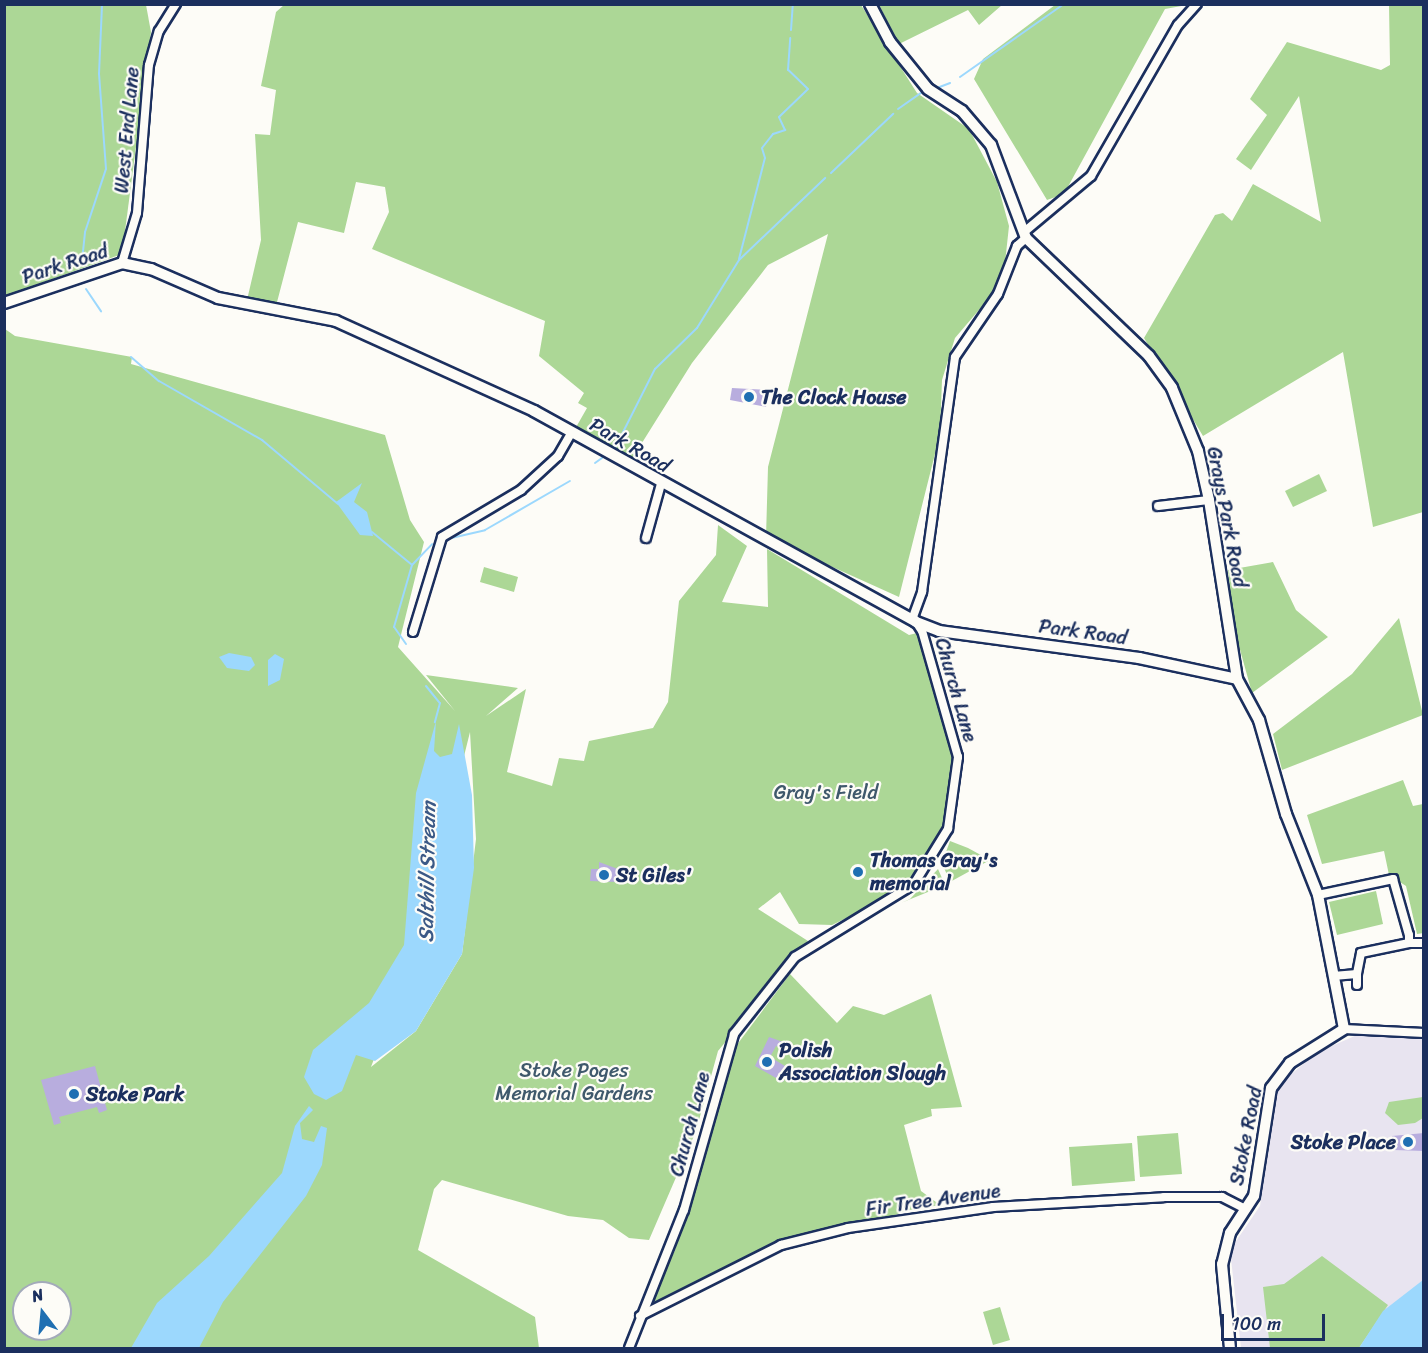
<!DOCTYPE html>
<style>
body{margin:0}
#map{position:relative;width:1428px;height:1353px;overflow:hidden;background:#fdfcf7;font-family:Sriracha,sans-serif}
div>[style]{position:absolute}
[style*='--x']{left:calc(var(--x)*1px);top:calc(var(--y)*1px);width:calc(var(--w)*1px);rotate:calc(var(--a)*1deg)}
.built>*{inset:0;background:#e8e4f0}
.green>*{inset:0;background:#acd796}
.water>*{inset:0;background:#9cd8fd}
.stream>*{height:2px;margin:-1px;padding:0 1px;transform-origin:1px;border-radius:1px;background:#9cd8fd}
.building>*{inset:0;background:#b8adde}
.roads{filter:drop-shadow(2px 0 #1b2f5e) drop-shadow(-2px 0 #1b2f5e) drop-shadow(0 2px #1b2f5e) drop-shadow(0 -2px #1b2f5e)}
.street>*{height:8px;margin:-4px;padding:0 4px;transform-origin:4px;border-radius:4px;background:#fdfcf7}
.secondary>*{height:10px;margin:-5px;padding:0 5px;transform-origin:5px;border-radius:5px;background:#fdfcf7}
.dots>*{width:16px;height:16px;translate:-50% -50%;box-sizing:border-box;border:3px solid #fdfcf7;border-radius:50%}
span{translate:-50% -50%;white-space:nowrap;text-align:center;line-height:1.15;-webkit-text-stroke:4.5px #fdfcf7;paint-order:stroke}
.street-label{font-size:20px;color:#1b2f5e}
.poi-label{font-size:20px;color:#1b2f5e;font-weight:700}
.left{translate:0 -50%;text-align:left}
.right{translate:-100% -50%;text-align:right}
.park-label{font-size:20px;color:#3f596c}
.water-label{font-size:21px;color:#3b5986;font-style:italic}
.frame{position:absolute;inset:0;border:6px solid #1b2f5e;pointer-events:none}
.north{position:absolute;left:12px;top:1281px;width:60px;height:60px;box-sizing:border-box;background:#fdfcf7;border:2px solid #a3aaba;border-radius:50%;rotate:344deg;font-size:16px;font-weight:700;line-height:24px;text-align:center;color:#1b2f5e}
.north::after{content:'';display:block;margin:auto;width:21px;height:27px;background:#1f6fb2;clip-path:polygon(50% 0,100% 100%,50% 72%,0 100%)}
.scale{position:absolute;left:1221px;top:1314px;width:104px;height:27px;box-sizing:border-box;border:3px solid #1b2f5e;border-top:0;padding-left:8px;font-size:18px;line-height:21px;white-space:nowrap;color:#1b2f5e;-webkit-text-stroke:4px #fdfcf7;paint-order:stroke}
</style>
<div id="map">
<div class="built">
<div style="clip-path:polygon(1357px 1035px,1423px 1038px,1423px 1348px,1241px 1348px,1230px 1250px,1260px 1206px,1278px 1085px,1318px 1052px)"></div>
</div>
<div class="green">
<div style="clip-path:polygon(5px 5px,146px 5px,151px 32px,122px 254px,5px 296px)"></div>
<div style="clip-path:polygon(284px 5px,861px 5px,917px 93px,969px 129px,997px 182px,1009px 226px,1005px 263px,990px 297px,955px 338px,942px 380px,940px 434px,899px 597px,766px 537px,768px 467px,828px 234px,768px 265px,692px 363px,630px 462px,575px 429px,587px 408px,578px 403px,584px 393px,539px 356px,545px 321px,372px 249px,389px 212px,385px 187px,356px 182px,344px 233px,298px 222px,276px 306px,247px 300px,261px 240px,255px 134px,270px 135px,276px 90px,261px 86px,276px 12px)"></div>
<div style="clip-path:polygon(879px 5px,1002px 5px,979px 25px,968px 10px,899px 44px)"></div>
<div style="clip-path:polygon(1055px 5px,1187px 5px,1165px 9px,1064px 194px,1047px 200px,974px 79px,983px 59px)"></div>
<div style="clip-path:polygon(1389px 5px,1423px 5px,1423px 512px,1373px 527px,1343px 352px,1203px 436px,1144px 338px,1215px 215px,1223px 213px,1232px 221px,1253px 184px,1321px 222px,1299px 96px,1251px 170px,1236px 159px,1267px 115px,1250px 99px,1287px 42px,1381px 70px,1390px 65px)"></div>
<div style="clip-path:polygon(evenodd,5px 329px,15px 336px,132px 357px,131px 364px,385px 435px,410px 520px,424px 542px,398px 647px,455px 711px,426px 675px,518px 688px,486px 716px,526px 689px,507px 772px,552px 786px,559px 758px,584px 761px,589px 741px,653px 728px,668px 702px,679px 601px,716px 555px,718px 525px,747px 546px,722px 602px,768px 607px,767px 549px,909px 635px,921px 632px,953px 755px,945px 827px,929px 862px,896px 894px,832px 925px,799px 924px,780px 892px,758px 909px,808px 941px,718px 1051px,696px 1131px,649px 1240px,629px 1238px,603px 1220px,568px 1216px,442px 1180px,434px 1189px,418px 1250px,535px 1317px,539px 1348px,5px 1348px,5px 329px,470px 732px,476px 839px,462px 954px,416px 1031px,371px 1067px,419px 938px,470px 732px,5px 329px,24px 1293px,60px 1293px,60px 1329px,24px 1329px,24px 1293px)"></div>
<div style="clip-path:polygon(1319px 474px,1327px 491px,1293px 507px,1285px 491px)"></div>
<div style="clip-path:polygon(1273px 562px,1296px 610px,1328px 637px,1252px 693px,1234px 628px,1228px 570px)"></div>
<div style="clip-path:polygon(484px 567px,518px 577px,514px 592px,480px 582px)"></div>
<div style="clip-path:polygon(1399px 618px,1423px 715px,1282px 770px,1273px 734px,1352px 674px)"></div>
<div style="clip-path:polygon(1403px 780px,1413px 806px,1423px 804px,1424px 933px,1417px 934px,1406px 886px,1389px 875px,1384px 851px,1322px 864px,1307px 815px)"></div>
<div style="clip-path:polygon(950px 841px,968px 848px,990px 860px,950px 882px,942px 863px)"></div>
<div style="clip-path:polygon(938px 869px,945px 885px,901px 903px,910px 899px)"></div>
<div style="clip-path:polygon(1376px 891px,1383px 924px,1337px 935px,1329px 902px)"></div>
<div style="clip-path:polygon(790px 974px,837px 1023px,853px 1006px,884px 1015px,931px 994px,962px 1107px,931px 1109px,932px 1116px,904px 1125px,921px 1191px,940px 1205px,904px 1211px,873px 1225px,786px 1239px,658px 1304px,652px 1301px,675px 1250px,736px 1046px)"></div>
<div style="clip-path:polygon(1423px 1097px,1423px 1118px,1415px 1123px,1398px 1125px,1385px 1113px,1389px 1102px)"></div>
<div style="clip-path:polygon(1178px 1133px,1182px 1174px,1140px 1177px,1137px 1136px)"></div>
<div style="clip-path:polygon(1132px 1143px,1135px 1181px,1072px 1186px,1069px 1147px)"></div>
<div style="clip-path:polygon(1322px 1256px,1388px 1305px,1359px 1348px,1270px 1348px,1263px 1287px,1284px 1284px)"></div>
<div style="clip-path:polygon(1000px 1307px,1010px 1340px,993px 1345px,983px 1312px)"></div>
</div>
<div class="water">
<div style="clip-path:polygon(362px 483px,354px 502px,367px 512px,373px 536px,360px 535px,336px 502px)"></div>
<div style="clip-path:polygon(229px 653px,251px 657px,255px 665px,249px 671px,227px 668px,219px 657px)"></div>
<div style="clip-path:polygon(275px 654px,284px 659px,280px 680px,268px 686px,268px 660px)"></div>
<div style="clip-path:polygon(436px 721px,434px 751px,440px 757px,452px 754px,459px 724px,472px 795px,474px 868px,462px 954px,416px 1031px,375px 1061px,356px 1055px,342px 1091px,326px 1100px,314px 1094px,304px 1077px,313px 1050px,369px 1003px,404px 945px,416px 793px)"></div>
<div style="clip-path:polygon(309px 1106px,313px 1110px,300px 1123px,302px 1139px,314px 1142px,321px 1126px,327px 1128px,322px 1165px,306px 1196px,223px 1302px,199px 1348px,131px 1348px,157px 1303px,209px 1256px,282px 1173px,295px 1126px)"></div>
<div style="clip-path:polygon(1423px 1280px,1423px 1348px,1359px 1348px,1383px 1311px)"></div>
</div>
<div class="stream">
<div style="--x:791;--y:30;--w:26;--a:-86"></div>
<div style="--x:960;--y:77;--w:127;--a:-35.1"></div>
<div style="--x:937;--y:88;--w:14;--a:-21"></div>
<div style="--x:898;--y:109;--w:29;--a:-35"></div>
<div style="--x:831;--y:173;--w:86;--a:-43.6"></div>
<div style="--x:739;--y:259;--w:104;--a:-75.6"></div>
<div style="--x:765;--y:158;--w:10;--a:-107"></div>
<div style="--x:762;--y:148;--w:18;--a:-52"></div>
<div style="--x:773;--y:134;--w:13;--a:-18"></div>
<div style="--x:785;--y:130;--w:14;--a:-115"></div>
<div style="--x:779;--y:117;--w:40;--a:-44"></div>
<div style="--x:808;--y:89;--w:28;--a:-136"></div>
<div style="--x:788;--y:70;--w:32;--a:-86"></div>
<div style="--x:82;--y:261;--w:29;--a:-84"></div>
<div style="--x:85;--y:232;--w:66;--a:-71.6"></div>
<div style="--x:106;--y:169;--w:95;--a:-94.2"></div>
<div style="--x:99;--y:74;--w:70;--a:-87.5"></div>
<div style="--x:86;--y:289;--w:27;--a:56"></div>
<div style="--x:131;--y:357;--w:37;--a:41"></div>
<div style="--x:159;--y:381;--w:119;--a:29.8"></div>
<div style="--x:262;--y:440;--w:99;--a:40.1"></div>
<div style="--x:614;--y:450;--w:91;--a:-63.2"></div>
<div style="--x:655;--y:369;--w:59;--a:-44.3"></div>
<div style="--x:697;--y:328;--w:80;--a:-58.3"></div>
<div style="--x:739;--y:260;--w:119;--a:-43.6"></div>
<div style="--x:595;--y:463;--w:9;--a:-36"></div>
<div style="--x:372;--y:532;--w:52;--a:39.5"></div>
<div style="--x:447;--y:539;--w:39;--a:-13"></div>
<div style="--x:485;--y:530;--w:98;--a:-30"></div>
<div style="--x:406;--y:644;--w:21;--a:-125"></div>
<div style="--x:394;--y:627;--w:65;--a:-73.8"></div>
<div style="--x:412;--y:565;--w:29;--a:-46"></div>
<div style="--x:426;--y:686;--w:22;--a:51"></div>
<div style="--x:440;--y:703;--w:20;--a:105"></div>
</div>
<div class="building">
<div style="clip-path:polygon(732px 388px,769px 390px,766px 407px,730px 400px)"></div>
<div style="clip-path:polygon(599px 862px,618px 869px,617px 882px,590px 881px,591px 869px,599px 869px)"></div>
<div style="clip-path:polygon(769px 1037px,786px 1043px,783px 1049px,776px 1046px,770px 1057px,790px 1069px,783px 1082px,755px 1066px)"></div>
<div style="clip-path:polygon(95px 1066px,107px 1110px,99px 1113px,97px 1107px,59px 1117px,61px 1123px,54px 1125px,41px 1080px)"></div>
<div style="clip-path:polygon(1424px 1133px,1424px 1151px,1394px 1150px,1392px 1136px)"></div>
</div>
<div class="roads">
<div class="street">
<div style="--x:1024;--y:232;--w:87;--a:-39.9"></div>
<div style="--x:1091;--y:176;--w:174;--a:-60.1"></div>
<div style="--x:1178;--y:25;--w:28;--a:-48"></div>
<div style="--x:122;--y:263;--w:52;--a:-73.3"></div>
<div style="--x:137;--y:213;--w:148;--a:-85.4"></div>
<div style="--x:149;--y:65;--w:35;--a:-74"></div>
<div style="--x:159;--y:31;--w:32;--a:-58"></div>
<div style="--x:1158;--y:506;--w:51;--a:-6.7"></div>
<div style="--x:646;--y:538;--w:56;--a:-74.5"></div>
<div style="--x:413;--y:632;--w:99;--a:-73"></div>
<div style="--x:442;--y:537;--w:92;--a:-30.7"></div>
<div style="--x:521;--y:490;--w:50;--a:-42.6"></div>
<div style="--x:558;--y:456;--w:28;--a:-60"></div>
<div style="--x:1318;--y:895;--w:77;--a:-12"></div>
<div style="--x:1393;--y:879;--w:58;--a:74.1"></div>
<div style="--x:1409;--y:935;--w:8;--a:90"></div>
<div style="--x:1409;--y:943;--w:49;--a:168.2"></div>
<div style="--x:1361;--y:953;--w:21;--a:101"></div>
<div style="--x:1357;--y:974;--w:21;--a:175"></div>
<div style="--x:1409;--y:943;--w:15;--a:0"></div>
<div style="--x:1357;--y:985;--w:11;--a:-90"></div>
<div style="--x:1344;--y:1029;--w:80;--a:2.9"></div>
<div style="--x:640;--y:1316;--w:158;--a:-26.7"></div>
<div style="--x:781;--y:1245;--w:69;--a:-14.2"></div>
<div style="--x:848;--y:1228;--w:147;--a:-8.2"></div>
<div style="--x:993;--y:1207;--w:171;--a:-3.3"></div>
<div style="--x:1164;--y:1197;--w:58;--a:0"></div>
<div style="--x:1222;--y:1197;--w:27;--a:27"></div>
<div style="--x:629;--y:1348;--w:149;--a:-68.3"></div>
<div style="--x:684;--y:1210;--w:183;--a:-74.1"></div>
<div style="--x:734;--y:1034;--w:98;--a:-51.6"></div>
<div style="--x:795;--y:957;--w:140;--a:-31.5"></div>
<div style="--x:914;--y:884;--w:65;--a:-58.3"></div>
<div style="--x:948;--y:829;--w:73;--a:-82.1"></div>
<div style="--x:958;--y:757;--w:131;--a:-105.9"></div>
<div style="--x:922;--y:631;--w:17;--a:-123"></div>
<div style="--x:913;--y:617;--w:27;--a:-70"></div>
<div style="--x:922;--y:592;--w:237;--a:-82"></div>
<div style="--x:955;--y:357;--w:76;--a:-55.7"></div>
<div style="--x:998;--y:294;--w:52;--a:-68.4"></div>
<div style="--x:1017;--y:246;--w:12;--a:-42"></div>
</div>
<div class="secondary">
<div style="--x:870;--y:4;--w:43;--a:62.2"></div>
<div style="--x:890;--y:42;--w:60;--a:51"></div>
<div style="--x:928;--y:89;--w:40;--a:32.9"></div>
<div style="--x:962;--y:111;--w:45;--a:49.5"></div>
<div style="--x:991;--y:145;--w:99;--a:69.4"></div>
<div style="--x:1026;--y:238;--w:170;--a:43.8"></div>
<div style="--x:1149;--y:356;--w:39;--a:54"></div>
<div style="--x:1172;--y:388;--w:68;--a:67.6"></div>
<div style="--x:1198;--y:451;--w:50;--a:77.3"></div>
<div style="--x:1209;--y:500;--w:181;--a:81.1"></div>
<div style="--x:1237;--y:679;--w:47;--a:61.8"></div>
<div style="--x:1259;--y:720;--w:98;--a:74"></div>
<div style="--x:1286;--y:814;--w:87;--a:68.4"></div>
<div style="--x:1318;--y:895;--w:136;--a:79"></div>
<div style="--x:1344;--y:1029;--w:64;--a:147.8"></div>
<div style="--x:1290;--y:1063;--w:31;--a:127"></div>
<div style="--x:1271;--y:1088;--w:109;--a:98.9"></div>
<div style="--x:1254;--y:1196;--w:44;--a:123"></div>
<div style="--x:1230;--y:1233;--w:32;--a:104"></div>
<div style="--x:1222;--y:1264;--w:84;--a:84.6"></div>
<div style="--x:4;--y:303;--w:125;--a:-18.7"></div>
<div style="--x:122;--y:263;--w:30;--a:12"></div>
<div style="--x:151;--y:269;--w:73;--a:23.4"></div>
<div style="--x:218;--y:298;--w:120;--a:11"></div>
<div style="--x:336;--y:321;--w:217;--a:24.4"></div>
<div style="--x:534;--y:411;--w:436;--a:28.9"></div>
<div style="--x:916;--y:622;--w:25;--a:21"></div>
<div style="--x:939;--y:631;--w:202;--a:7.7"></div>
<div style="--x:1139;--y:658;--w:100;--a:12.1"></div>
</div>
</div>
<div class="dots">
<div style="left:749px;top:397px;background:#1f6fb2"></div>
<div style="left:858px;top:872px;background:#1f6fb2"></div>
<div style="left:604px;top:875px;background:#1f6fb2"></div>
<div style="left:767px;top:1062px;background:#1f6fb2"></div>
<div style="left:74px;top:1094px;background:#1f6fb2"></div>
<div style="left:1408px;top:1142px;background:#1f6fb2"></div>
</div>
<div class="street-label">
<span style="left:127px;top:130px;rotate:-85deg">West End Lane</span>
<span style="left:65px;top:264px;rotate:-18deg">Park Road</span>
<span style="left:630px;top:445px;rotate:30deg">Park Road</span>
<span style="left:1227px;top:517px;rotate:79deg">Grays Park Road</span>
<span style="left:1083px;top:632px;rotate:8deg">Park Road</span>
<span style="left:956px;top:690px;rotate:74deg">Church Lane</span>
<span style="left:690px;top:1124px;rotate:-75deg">Church Lane</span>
<span style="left:1246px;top:1136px;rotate:-79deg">Stoke Road</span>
<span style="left:933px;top:1200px;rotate:-8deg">Fir Tree Avenue</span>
</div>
<div class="poi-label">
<span class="left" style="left:761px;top:397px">The Clock House</span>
<span class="left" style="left:870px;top:872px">Thomas Gray's<br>memorial</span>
<span class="left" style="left:616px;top:875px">St Giles'</span>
<span class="left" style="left:779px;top:1062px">Polish<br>Association Slough</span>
<span class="left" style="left:86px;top:1094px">Stoke Park</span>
<span class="right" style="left:1396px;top:1142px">Stoke Place</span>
</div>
<div class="park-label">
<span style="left:826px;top:792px">Gray's Field</span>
<span style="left:574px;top:1082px">Stoke Poges<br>Memorial Gardens</span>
</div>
<div class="water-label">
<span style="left:427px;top:872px;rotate:-89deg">Salthill Stream</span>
</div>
<div class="frame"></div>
<div class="north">N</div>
<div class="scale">100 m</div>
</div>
